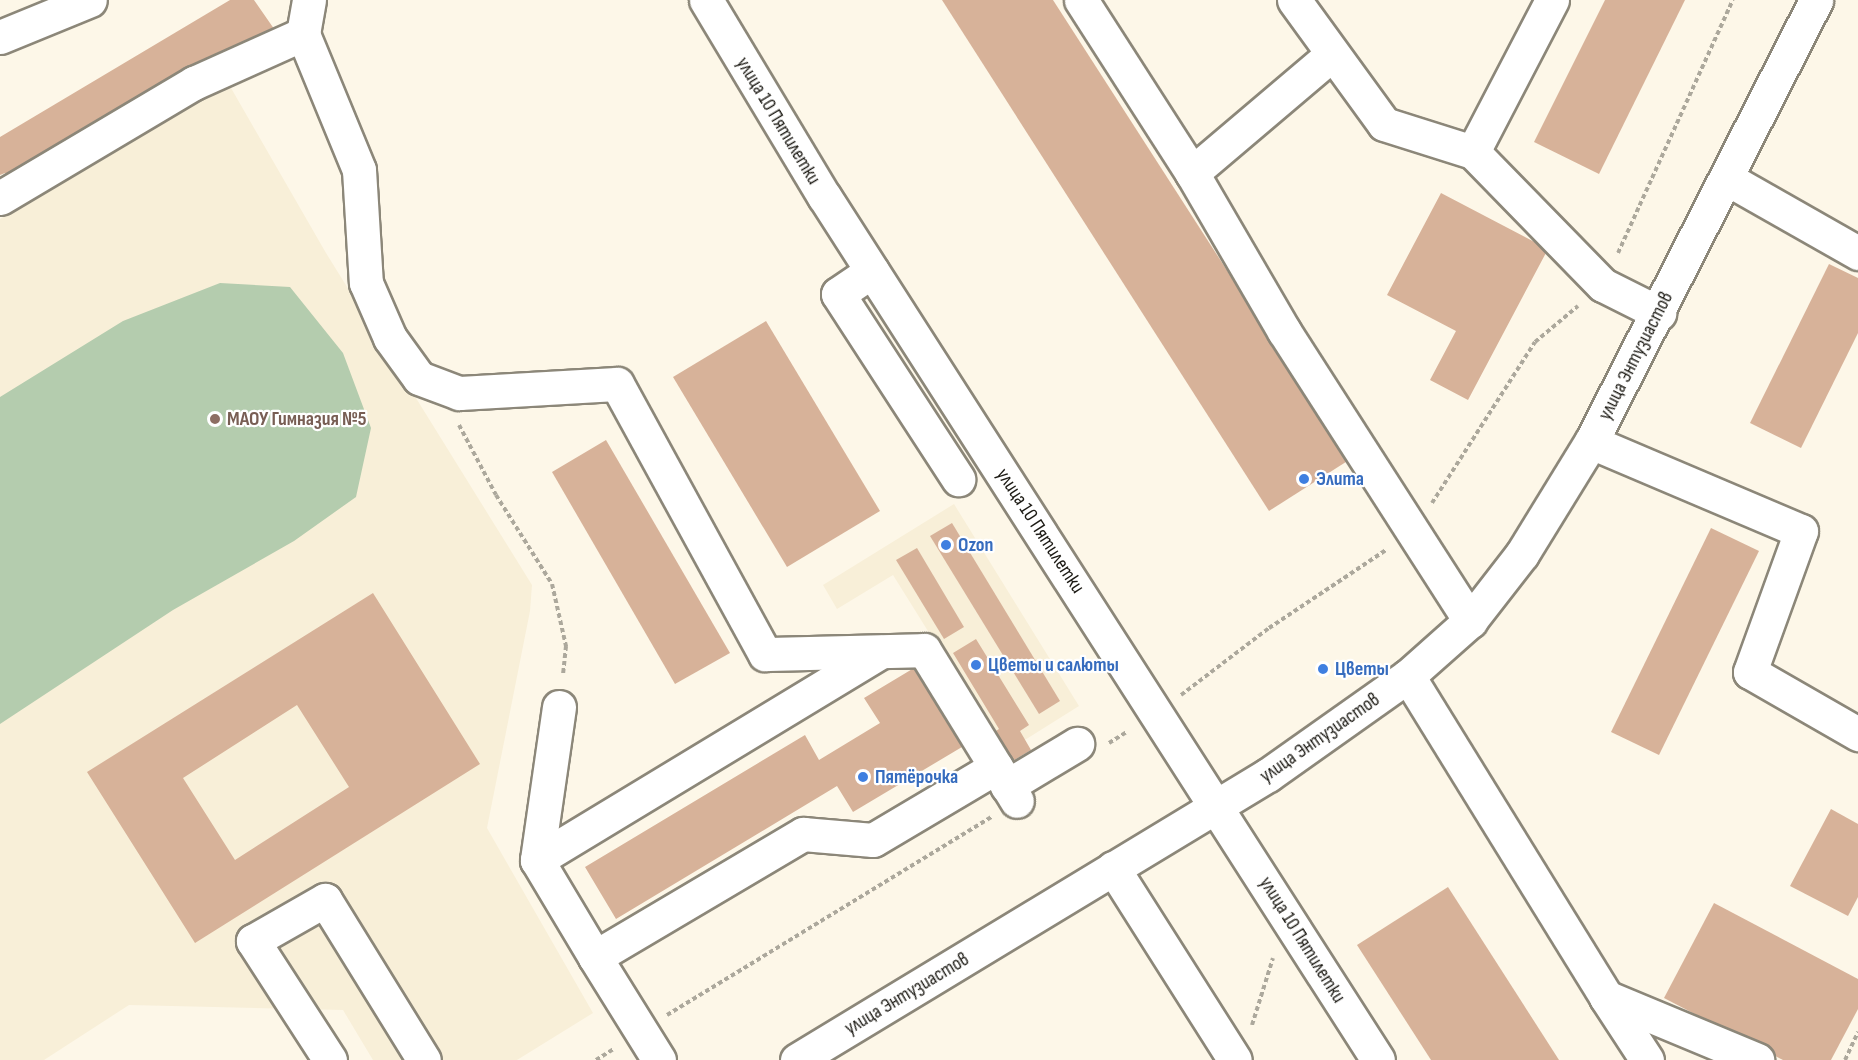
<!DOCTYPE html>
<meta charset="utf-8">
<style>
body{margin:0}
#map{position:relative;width:1858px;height:1060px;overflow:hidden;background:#fdf7e8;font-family:"Sofia Sans Condensed",sans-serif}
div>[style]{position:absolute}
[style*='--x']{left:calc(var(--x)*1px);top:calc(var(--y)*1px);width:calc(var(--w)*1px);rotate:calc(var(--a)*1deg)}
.built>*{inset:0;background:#f8efd8}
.green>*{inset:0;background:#b4ccae}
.building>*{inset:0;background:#d7b299}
.path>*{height:4px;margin-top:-2px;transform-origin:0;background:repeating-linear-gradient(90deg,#aca89c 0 4.5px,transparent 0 7.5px)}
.roads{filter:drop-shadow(2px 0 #8c8779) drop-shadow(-2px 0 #8c8779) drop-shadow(0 2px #8c8779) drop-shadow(0 -2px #8c8779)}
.minor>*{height:33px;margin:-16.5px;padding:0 16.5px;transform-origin:16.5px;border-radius:16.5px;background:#fff}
.dots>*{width:16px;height:16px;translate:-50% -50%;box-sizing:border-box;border:3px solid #fff;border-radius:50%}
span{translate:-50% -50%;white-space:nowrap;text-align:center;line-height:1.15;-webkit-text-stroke:4.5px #fff;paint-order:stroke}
.street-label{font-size:20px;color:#1c1a14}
.education-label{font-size:20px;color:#785e54;font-weight:700}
.left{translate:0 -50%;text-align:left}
.shop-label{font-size:20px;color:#366cbe;font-weight:700}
</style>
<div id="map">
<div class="built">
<div style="clip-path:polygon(227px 81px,326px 253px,532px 585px,530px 611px,487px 828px,593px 1013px,517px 1060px,373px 1060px,343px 1010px,129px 1005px,44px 1060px,0 1060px,0 219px)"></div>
<div style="clip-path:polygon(954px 504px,1079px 706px,1004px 753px,893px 575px,837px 609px,823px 585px)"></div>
</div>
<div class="green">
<div style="clip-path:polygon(220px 283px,290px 287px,343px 353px,371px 428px,356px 497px,294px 541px,173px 610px,0 724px,0 397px,123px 321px)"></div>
</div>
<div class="building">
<div style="clip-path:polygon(230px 0,254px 0,279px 36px,14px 188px,5px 173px,0 175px,0 137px)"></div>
<div style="clip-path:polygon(942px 0,1053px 0,1349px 460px,1269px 511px)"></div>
<div style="clip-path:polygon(1605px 0,1685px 0,1599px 174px,1534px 142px)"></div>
<div style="clip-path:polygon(1441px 193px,1548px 249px,1468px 400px,1430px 380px,1456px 331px,1387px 295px)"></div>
<div style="clip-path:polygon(1829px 264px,1858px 278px,1858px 333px,1801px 448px,1750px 423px)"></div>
<div style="clip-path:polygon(766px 321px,880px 511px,787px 567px,673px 377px)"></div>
<div style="clip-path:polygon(606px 440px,730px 653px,675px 684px,552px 472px)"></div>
<div style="clip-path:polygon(952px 523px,1060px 701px,1039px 714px,930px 536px)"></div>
<div style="clip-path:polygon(1711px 528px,1759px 551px,1659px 755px,1611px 732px)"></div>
<div style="clip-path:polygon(917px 548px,964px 627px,944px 639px,896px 560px)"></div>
<div style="clip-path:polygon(evenodd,373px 593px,480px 764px,195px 943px,87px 772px,373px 593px,297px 705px,349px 787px,235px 860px,183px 778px,297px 705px)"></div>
<div style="clip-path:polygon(976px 639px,1029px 725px,1020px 731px,1031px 750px,1006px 765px,988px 736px,999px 729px,953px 653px)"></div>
<div style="clip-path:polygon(919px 665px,967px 744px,853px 812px,837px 786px,616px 919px,585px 867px,805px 735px,819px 760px,880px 723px,864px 698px)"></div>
<div style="clip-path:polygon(1831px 809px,1858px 824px,1858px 897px,1848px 916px,1790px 886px)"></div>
<div style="clip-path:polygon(1448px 887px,1559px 1060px,1431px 1060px,1357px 945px)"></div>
<div style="clip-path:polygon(1714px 903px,1858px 979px,1858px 1009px,1831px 1060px,1783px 1060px,1664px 998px)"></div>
</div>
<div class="path">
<div style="--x:1618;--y:253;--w:278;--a:-65.6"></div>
<div style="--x:459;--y:425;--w:79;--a:62.1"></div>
<div style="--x:496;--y:495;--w:105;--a:57.8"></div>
<div style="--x:552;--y:584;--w:64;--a:77.3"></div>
<div style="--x:566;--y:646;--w:29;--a:96"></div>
<div style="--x:1432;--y:503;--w:191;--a:-57.4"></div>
<div style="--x:1535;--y:342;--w:56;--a:-39.9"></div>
<div style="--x:1181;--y:695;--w:111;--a:-37.3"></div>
<div style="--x:1269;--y:628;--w:141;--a:-33.7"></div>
<div style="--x:1109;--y:743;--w:22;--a:-32"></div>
<div style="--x:667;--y:1015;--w:380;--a:-31.4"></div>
<div style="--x:1252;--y:1025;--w:70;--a:-72.6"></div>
<div style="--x:596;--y:1060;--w:22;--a:-32"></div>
<div style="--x:1845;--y:1060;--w:31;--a:-65"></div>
</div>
<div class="roads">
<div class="minor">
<div style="--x:309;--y:0;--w:35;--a:100"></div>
<div style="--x:303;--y:34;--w:147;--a:67.6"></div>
<div style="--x:359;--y:170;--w:113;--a:86.5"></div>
<div style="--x:366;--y:283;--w:60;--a:66.4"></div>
<div style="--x:390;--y:338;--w:49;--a:54.1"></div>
<div style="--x:419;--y:378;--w:43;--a:20.6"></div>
<div style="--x:459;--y:393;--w:158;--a:-3.3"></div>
<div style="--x:617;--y:384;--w:308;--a:61.3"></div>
<div style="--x:765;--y:654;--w:159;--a:-1.4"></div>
<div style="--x:924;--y:650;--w:177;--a:58.4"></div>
<div style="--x:706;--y:0;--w:229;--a:59"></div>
<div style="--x:824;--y:196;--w:1026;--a:57.33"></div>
<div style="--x:1081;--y:0;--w:206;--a:57.3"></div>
<div style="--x:1192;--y:173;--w:183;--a:59.8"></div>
<div style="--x:1284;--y:331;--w:345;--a:57.3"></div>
<div style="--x:1294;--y:0;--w:153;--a:54"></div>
<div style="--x:1384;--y:124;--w:93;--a:17.5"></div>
<div style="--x:1552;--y:0;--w:171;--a:117.5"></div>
<div style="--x:1473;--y:152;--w:186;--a:45.7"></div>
<div style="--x:1603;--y:285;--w:63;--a:26.6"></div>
<div style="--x:0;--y:37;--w:97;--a:-22.3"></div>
<div style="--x:1192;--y:173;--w:182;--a:-40.3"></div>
<div style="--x:1726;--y:178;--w:152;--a:29.6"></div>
<div style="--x:0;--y:198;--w:226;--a:-30.7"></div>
<div style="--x:194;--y:83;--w:120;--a:-24.2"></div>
<div style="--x:872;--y:271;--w:41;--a:145.9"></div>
<div style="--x:838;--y:294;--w:221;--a:57"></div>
<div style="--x:1591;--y:442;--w:228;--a:23"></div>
<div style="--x:1801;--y:531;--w:150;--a:109.9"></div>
<div style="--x:1750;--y:672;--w:125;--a:29.9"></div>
<div style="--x:1408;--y:676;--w:377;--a:58.3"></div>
<div style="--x:559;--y:707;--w:155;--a:98.2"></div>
<div style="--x:537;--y:860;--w:113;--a:59.1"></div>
<div style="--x:1007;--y:786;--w:82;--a:-31"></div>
<div style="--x:537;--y:860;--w:402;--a:-31.2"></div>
<div style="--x:1113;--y:868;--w:227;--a:57.6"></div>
<div style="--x:330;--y:1060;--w:142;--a:-122.9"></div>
<div style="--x:253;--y:941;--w:83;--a:-29.7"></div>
<div style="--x:325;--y:900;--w:188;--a:58.3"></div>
<div style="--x:659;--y:1060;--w:121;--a:-121.9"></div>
<div style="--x:595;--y:957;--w:242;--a:-30.6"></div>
<div style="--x:803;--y:834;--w:70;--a:4.9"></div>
<div style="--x:873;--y:840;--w:143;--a:-30.7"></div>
<div style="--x:797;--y:1060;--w:551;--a:-31.18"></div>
<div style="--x:1268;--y:775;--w:171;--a:-35.3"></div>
<div style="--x:1408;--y:676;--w:83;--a:-41.6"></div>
<div style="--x:1470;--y:621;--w:85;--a:-52.2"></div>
<div style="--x:1522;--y:554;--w:132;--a:-58.4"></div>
<div style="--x:1591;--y:442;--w:496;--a:-63"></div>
<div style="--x:1647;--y:1060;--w:75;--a:-123.1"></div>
<div style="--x:1606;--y:997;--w:164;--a:22.6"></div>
</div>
</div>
<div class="dots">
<div style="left:215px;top:419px;background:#8d6e63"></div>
<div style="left:1304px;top:479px;background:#3f7fe0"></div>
<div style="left:946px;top:545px;background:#3f7fe0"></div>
<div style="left:976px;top:665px;background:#3f7fe0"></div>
<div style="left:1323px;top:669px;background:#3f7fe0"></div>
<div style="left:863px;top:777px;background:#3f7fe0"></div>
</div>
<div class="street-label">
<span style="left:778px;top:121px;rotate:59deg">улица 10 Пятилетки</span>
<span style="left:1636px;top:356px;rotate:-63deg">улица Энтузиастов</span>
<span style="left:1040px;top:531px;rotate:57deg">улица 10 Пятилетки</span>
<span style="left:1320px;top:738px;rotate:-35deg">улица Энтузиастов</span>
<span style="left:1302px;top:940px;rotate:58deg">улица 10 Пятилетки</span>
<span style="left:907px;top:994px;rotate:-31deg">улица Энтузиастов</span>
</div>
<div class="education-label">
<span class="left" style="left:227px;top:419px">МАОУ Гимназия №5</span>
</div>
<div class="shop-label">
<span class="left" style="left:1316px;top:479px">Элита</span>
<span class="left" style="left:958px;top:545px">Ozon</span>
<span class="left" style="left:988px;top:665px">Цветы и салюты</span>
<span class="left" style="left:1335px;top:669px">Цветы</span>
<span class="left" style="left:875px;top:777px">Пятёрочка</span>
</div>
</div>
